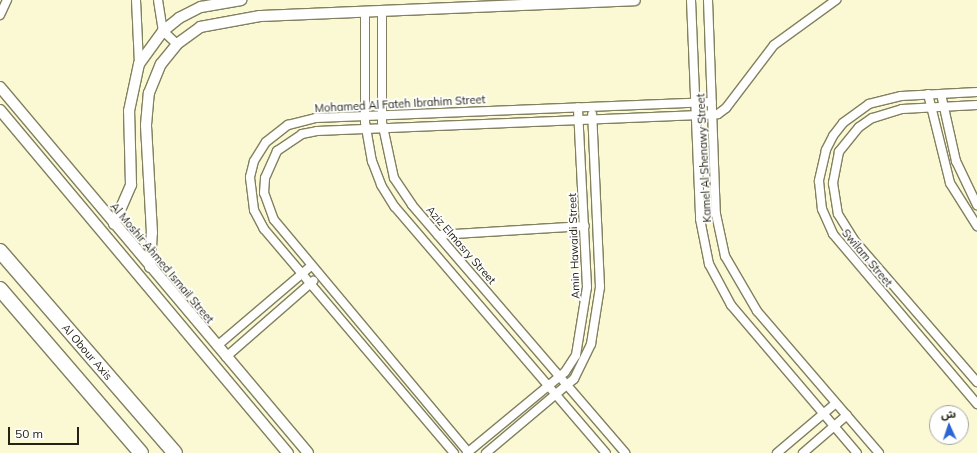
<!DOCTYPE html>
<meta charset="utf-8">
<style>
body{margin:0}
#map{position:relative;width:977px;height:453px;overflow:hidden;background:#faf9d4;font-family:Mulish,"Noto Sans Arabic",sans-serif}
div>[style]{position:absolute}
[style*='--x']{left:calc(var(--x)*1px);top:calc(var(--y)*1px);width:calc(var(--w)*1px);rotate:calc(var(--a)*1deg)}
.roads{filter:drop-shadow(1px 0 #82805f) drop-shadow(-1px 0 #82805f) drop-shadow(0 1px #82805f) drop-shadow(0 -1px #82805f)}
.minor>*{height:8px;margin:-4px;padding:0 4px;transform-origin:4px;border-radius:4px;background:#fff}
.tertiary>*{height:10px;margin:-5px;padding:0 5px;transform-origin:5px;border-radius:5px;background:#fff}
.trunk>*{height:14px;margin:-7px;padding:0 7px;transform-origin:7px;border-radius:7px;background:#fff}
span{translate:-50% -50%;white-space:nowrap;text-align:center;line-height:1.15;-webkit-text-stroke:3.5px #fff;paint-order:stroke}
.street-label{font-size:11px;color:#232215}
.north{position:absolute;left:929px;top:405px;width:40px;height:40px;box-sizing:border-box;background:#fff;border:1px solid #a7a7a1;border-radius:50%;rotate:357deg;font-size:11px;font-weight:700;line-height:16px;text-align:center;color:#232215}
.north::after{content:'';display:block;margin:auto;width:14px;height:18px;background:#2b65d3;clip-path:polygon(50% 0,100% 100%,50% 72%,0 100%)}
.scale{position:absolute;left:8px;top:427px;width:71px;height:18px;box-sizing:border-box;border:2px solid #232215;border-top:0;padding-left:5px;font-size:12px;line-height:14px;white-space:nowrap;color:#232215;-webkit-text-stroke:3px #fff;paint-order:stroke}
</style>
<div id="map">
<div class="roads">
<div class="minor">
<div style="--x:136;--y:0;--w:64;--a:87.3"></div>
<div style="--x:158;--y:0;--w:31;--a:81"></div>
<div style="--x:163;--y:31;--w:19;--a:43"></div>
<div style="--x:691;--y:0;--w:219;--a:87.6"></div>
<div style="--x:700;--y:219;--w:46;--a:78.7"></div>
<div style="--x:709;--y:264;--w:47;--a:61.8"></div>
<div style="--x:731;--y:305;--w:194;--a:49.6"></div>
<div style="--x:708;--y:0;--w:214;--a:87.9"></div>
<div style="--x:716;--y:214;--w:43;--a:77.9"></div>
<div style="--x:725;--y:256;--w:64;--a:59.8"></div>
<div style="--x:757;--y:311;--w:187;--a:49.3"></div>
<div style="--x:365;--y:11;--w:111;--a:90"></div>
<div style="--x:365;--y:122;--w:40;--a:80"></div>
<div style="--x:372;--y:161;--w:26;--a:69"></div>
<div style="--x:381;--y:185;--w:26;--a:58"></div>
<div style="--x:395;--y:207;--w:324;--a:49.4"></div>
<div style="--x:382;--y:11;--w:111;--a:90"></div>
<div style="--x:382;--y:122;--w:57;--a:77.9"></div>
<div style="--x:394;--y:178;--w:32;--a:56"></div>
<div style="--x:412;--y:205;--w:327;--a:49.3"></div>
<div style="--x:0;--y:15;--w:17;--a:-65"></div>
<div style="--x:977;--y:92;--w:76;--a:177"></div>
<div style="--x:901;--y:96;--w:33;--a:166"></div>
<div style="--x:869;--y:104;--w:32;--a:144"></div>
<div style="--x:843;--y:123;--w:16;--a:128"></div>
<div style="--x:833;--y:136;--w:16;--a:117"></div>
<div style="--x:826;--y:150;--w:32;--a:103"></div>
<div style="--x:819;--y:181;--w:28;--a:84"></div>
<div style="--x:822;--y:209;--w:27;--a:66"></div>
<div style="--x:833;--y:234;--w:223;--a:49.7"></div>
<div style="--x:928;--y:94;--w:92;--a:76.1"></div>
<div style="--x:950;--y:183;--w:51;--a:57.9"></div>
<div style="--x:941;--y:94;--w:69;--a:77.4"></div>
<div style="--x:956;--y:161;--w:49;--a:64.5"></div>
<div style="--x:977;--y:105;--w:75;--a:176.9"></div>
<div style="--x:902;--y:109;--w:31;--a:163"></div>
<div style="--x:872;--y:118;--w:16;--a:145"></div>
<div style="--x:859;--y:127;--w:32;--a:129"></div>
<div style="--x:839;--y:152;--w:32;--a:101"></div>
<div style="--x:833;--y:183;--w:31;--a:81"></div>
<div style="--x:838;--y:214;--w:31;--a:58"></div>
<div style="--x:854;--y:240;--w:188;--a:49.1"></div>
<div style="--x:438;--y:235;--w:147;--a:-3.5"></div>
<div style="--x:217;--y:346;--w:123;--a:-40.4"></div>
<div style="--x:226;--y:357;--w:116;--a:-41.1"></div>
<div style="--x:454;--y:453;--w:294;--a:-130.3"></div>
<div style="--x:264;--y:229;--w:21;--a:-118"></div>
<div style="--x:254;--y:210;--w:33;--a:-97"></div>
<div style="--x:250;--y:177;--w:16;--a:-76"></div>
<div style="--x:254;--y:161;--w:22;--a:-58"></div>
<div style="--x:266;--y:142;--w:28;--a:-38"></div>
<div style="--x:288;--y:125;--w:29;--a:-14"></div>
<div style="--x:316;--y:118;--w:396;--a:-2.3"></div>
<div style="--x:467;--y:453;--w:127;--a:-39.6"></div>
<div style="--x:565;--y:372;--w:20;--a:-57"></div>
<div style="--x:576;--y:355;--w:69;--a:-80.8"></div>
<div style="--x:587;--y:287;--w:180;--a:-92.9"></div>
<div style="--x:469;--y:453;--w:304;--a:-129.9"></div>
<div style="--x:274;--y:220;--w:29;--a:-110"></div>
<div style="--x:264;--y:193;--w:15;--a:-86"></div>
<div style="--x:265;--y:178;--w:30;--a:-66"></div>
<div style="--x:277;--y:151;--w:30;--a:-34"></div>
<div style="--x:302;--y:134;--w:15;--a:-11"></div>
<div style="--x:317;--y:131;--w:401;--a:-2.4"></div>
<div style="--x:718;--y:114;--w:10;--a:-37"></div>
<div style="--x:726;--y:108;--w:79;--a:-52.7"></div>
<div style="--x:774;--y:45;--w:77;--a:-36"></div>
<div style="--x:486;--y:453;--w:115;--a:-40.1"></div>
<div style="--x:574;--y:379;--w:39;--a:-64"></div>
<div style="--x:591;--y:344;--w:58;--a:-81"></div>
<div style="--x:600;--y:287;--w:173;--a:-92.6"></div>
<div style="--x:777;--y:453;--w:77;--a:-40.3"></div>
<div style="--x:803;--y:453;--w:58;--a:-40.8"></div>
</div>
<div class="tertiary">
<div style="--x:0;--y:87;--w:478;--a:49.9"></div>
<div style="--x:0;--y:110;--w:448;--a:50"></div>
<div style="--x:114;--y:224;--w:43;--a:-66.4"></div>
<div style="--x:131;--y:185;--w:74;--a:-91.5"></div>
<div style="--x:129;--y:111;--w:48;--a:-78"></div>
<div style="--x:139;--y:64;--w:41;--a:-54"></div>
<div style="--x:163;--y:31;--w:21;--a:-39"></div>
<div style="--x:179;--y:18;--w:25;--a:-27"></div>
<div style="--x:201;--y:7;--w:41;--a:-9.9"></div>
<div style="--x:150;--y:267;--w:34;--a:-87"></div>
<div style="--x:152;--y:233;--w:108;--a:-93.2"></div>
<div style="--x:146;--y:125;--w:32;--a:-85"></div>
<div style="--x:149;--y:93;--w:31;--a:-68"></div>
<div style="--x:161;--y:64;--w:26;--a:-51"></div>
<div style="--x:177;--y:44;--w:29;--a:-36"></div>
<div style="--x:200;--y:27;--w:61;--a:-10.4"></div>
<div style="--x:260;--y:16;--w:375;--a:-2.4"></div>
</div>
<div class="trunk">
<div style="--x:0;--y:251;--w:267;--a:49.1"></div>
<div style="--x:0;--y:289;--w:216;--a:49.3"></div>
</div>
</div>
<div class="street-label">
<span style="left:400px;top:104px;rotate:-3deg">Mohamed Al Fateh Ibrahim Street</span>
<span style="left:704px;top:158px;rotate:-93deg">Kamel Al Shenawy Street</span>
<span style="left:461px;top:245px;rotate:49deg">Aziz Elmasry Street</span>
<span style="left:574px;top:246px;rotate:-92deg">Amin Hawaidi Street</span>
<span style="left:867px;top:258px;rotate:50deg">Swilam Street</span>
<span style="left:162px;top:263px;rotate:50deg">Al Moshir Ahmed Ismail Street</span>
<span style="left:87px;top:352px;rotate:49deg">Al Obour Axis</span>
</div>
<div class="north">ش</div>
<div class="scale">50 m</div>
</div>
